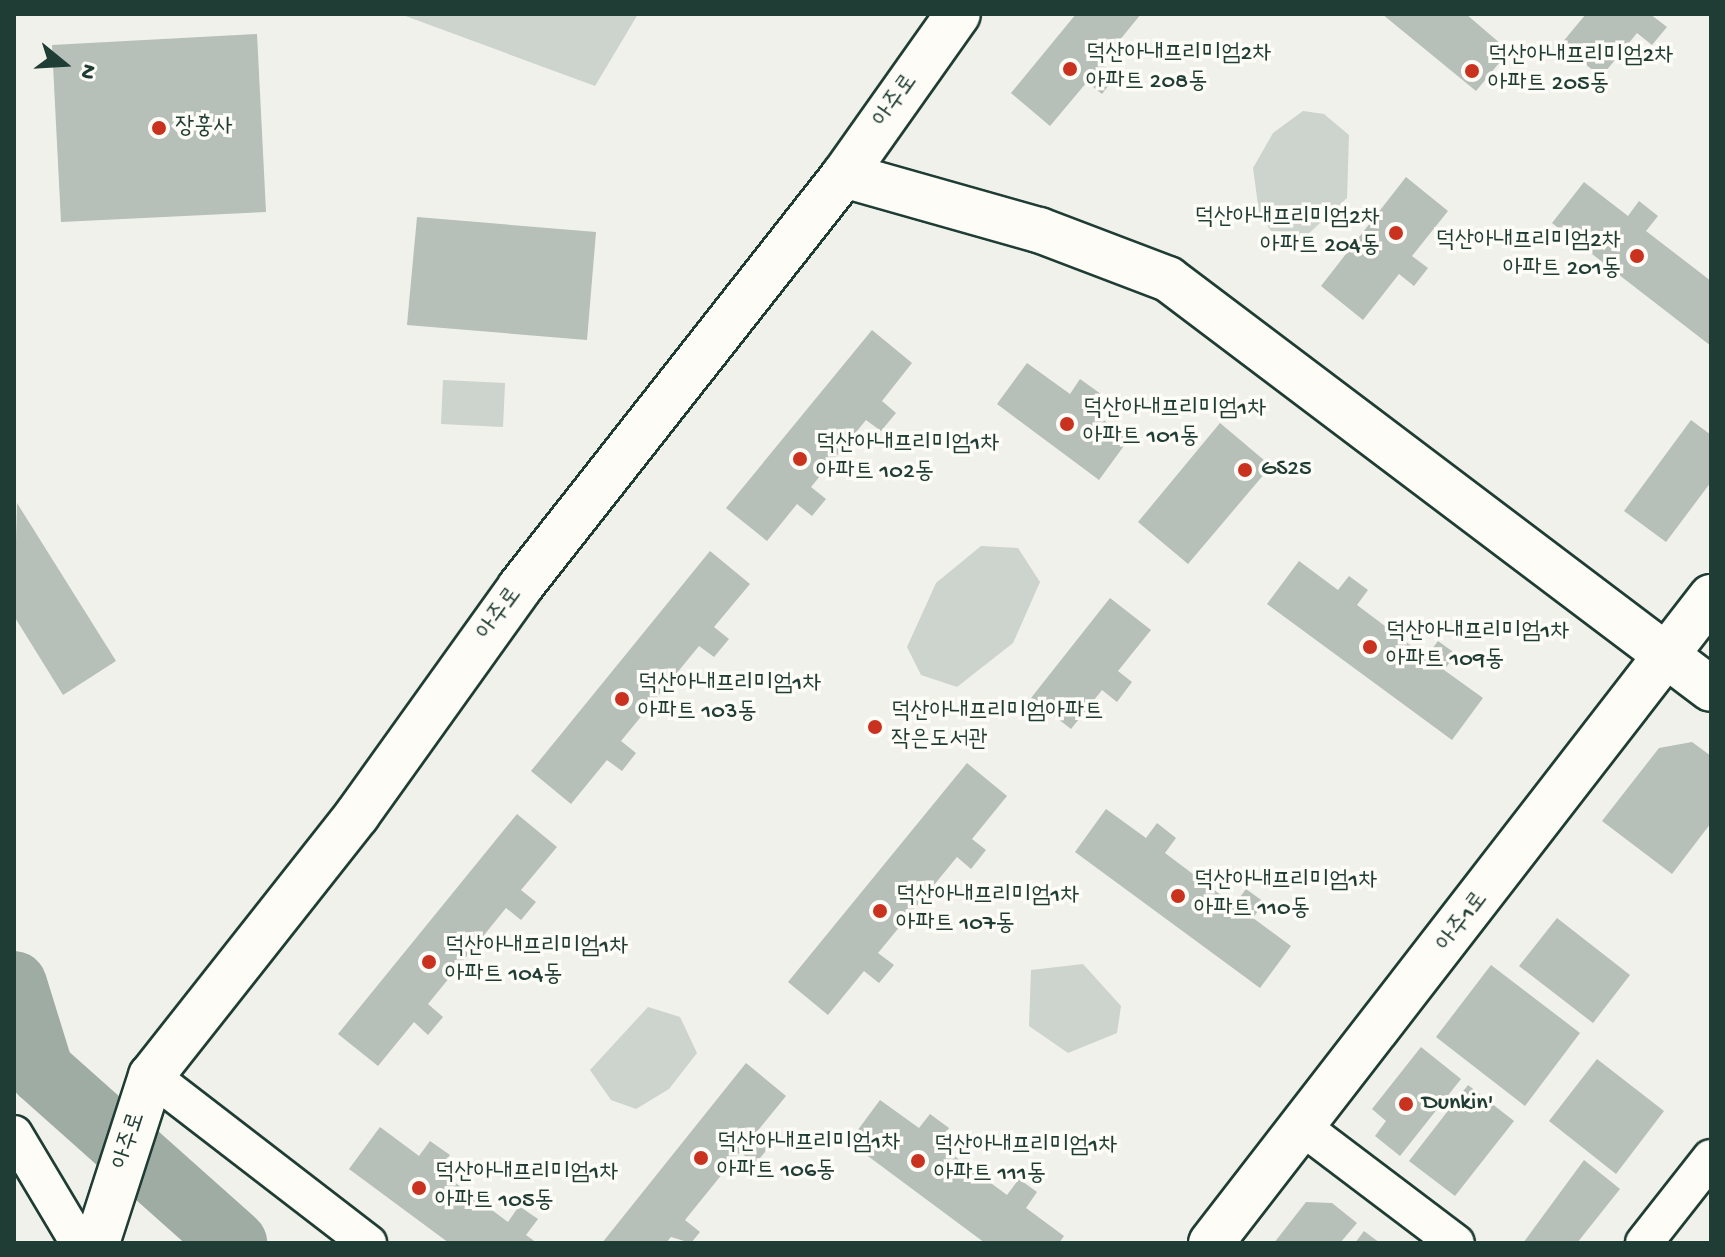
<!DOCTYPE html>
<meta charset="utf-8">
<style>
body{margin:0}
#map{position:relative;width:1725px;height:1257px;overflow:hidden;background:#f0f1eb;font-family:"Gochi Hand","Poor Story",sans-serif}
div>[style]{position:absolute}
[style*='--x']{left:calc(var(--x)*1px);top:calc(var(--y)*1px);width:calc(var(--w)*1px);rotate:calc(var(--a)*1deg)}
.green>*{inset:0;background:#cdd3cd}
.river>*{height:66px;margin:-33px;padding:0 33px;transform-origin:33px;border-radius:33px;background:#9faca4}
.building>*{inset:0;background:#b6bfb8}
.roads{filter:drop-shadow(2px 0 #1f3d34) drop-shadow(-2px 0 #1f3d34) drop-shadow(0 2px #1f3d34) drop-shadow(0 -2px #1f3d34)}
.minor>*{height:36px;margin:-18px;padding:0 18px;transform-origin:18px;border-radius:18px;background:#fdfcf7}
.tertiary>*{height:44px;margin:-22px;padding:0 22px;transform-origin:22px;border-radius:22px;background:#fdfcf7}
.dots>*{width:22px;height:22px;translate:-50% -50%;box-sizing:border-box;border:4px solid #fdfcf7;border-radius:50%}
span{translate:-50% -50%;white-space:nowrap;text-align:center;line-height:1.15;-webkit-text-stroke:7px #fdfcf7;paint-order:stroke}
.poi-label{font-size:24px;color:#1f3d34}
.left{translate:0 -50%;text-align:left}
.right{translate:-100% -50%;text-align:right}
.street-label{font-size:24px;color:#1f3d34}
.frame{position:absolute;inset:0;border:16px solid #1f3d34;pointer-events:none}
.north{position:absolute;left:24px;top:24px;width:80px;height:80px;-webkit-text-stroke:6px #fdfcf7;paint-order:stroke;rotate:108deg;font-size:22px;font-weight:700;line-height:32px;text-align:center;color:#1f3d34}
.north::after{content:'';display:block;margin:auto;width:28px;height:36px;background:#1f3d34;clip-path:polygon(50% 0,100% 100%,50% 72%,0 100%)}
</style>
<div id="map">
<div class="green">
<div style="clip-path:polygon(400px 14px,638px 14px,595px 86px)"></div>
<div style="clip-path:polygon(1303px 111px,1324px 114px,1349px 135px,1347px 198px,1307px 235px,1274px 236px,1259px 212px,1253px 168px,1273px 133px)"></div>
<div style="clip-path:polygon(443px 380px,505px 383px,503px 427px,441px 424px)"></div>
<div style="clip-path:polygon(981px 546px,1018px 548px,1040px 582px,1013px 643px,957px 687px,921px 675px,907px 647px,936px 583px)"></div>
<div style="clip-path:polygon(1083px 964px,1121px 1006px,1117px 1033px,1068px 1053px,1029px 1026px,1031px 970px)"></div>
<div style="clip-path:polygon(648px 1007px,680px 1017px,697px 1053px,669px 1089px,636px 1109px,611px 1100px,590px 1070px)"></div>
</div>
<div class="river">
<div style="--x:14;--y:984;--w:91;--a:72.8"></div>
<div style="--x:41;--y:1071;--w:259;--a:41.7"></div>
</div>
<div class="building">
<div style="clip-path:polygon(1076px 14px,1141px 14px,1101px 63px,1116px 76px,1102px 94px,1087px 82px,1050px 126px,1011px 93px)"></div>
<div style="clip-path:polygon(1382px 14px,1466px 14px,1509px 51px,1476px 91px)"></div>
<div style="clip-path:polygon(1586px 14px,1650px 14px,1667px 27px,1652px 45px,1637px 33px,1601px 77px,1561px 44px)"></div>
<div style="clip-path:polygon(257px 34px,266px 212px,61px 222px,52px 45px)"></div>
<div style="clip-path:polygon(1406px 177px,1448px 211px,1412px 256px,1428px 268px,1414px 286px,1399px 274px,1363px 320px,1321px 286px)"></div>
<div style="clip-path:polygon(1584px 182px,1628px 216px,1639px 201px,1658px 216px,1646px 231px,1711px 281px,1711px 346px,1552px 223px)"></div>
<div style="clip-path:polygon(417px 217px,596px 232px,587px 340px,407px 325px)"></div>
<div style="clip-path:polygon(872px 330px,912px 363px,882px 401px,896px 413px,881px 431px,866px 420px,811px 487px,826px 499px,812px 516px,797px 504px,767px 541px,726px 508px)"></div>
<div style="clip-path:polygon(1027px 363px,1070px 394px,1080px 379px,1101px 394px,1089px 409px,1129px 439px,1099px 480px,997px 404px)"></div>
<div style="clip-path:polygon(1691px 420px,1711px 435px,1711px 482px,1666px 542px,1624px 511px)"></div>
<div style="clip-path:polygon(1220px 423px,1271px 466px,1188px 564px,1138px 522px)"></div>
<div style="clip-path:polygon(17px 503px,116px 661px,63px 695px,14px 616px)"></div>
<div style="clip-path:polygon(710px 551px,750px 584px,714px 627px,729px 639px,714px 657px,699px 646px,621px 741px,636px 753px,622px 771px,607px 760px,571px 804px,531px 771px)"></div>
<div style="clip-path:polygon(1299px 561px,1338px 590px,1349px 576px,1368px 590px,1357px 605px,1426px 657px,1438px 641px,1456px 654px,1444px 670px,1483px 698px,1452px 740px,1267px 604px)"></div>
<div style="clip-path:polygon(1110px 598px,1151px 630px,1118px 671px,1132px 682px,1117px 702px,1102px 690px,1071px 729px,1031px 698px)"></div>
<div style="clip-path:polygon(1692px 742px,1711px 756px,1711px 823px,1672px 874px,1602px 821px,1659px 748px)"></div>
<div style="clip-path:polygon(967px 763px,1007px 796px,972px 839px,986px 850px,971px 869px,957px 857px,878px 953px,894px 965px,879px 983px,864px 971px,828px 1015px,788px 982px)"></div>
<div style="clip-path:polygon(1106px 809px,1146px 838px,1157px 823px,1176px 838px,1165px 853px,1234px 905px,1246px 889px,1264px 902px,1253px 918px,1291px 946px,1260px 988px,1075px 852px)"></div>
<div style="clip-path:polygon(517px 814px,557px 847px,521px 890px,536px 902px,521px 920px,506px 908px,428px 1004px,443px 1017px,428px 1035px,414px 1022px,378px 1066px,338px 1034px)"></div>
<div style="clip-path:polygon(1557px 918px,1630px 975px,1593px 1023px,1519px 966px)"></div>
<div style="clip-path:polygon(1491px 965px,1580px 1033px,1525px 1106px,1436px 1037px)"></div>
<div style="clip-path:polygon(1421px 1047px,1461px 1079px,1400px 1156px,1375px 1136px,1386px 1121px,1372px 1109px)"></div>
<div style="clip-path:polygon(1597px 1059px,1664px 1111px,1616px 1174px,1549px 1121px)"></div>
<div style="clip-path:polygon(746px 1063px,786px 1096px,755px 1134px,770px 1146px,755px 1164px,740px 1152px,685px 1220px,700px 1232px,691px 1243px,671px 1237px,666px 1243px,602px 1243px)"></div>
<div style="clip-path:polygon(1468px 1085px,1514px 1121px,1455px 1196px,1409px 1161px)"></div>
<div style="clip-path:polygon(880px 1100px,919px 1128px,930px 1114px,949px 1128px,938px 1144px,1007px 1195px,1019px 1179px,1037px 1192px,1026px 1208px,1064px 1236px,1059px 1243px,985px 1243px,849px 1142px)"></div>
<div style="clip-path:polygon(380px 1127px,419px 1156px,430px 1141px,450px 1155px,438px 1170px,508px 1222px,519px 1206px,538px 1219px,526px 1235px,537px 1243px,449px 1243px,349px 1169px)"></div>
<div style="clip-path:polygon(1584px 1160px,1620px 1189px,1577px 1243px,1523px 1243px)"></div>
<div style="clip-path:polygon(1306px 1202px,1332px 1203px,1357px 1223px,1340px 1243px,1274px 1243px)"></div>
<div style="clip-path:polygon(1364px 1231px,1380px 1243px,1355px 1243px)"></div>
</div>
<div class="roads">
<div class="minor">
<div style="--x:151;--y:1076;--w:274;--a:37.6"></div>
<div style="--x:1305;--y:1129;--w:189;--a:37.1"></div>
<div style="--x:14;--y:1134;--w:127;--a:59.2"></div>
<div style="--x:1644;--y:1243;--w:108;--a:-51.8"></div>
</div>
<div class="tertiary">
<div style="--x:844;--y:175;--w:203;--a:15.8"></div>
<div style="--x:1039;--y:230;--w:138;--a:20.8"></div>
<div style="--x:1168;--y:279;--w:680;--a:37.06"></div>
<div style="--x:97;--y:1243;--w:176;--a:-72.1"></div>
<div style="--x:151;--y:1076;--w:333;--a:-51.7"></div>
<div style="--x:357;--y:815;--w:280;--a:-54.4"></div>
<div style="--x:520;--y:587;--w:524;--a:-51.82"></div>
<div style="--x:844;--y:175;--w:197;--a:-54.7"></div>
<div style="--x:1211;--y:1243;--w:817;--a:-52.26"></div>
</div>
</div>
<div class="dots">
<div style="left:1070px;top:69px;background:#c8321e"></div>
<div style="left:1472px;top:71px;background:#c8321e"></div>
<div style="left:159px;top:128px;background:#c8321e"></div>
<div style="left:1396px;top:233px;background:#c8321e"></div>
<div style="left:1637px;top:256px;background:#c8321e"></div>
<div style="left:1067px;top:424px;background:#c8321e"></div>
<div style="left:800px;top:459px;background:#c8321e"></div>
<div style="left:1245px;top:470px;background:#c8321e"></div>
<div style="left:1370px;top:647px;background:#c8321e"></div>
<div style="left:622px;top:699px;background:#c8321e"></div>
<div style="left:875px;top:727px;background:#c8321e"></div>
<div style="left:1178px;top:896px;background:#c8321e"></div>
<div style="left:880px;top:911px;background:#c8321e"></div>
<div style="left:429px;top:962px;background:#c8321e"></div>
<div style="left:1406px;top:1104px;background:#c8321e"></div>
<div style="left:701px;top:1158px;background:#c8321e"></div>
<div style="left:918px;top:1161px;background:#c8321e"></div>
<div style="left:419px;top:1188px;background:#c8321e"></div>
</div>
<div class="poi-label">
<span class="left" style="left:1086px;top:69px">덕산아내프리미엄2차<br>아파트 208동</span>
<span class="left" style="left:1488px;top:71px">덕산아내프리미엄2차<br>아파트 205동</span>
<span class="left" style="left:175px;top:128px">장훙사</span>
<span class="right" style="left:1380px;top:233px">덕산아내프리미엄2차<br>아파트 204동</span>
<span class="right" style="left:1621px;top:256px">덕산아내프리미엄2차<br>아파트 201동</span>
<span class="left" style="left:1083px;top:424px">덕산아내프리미엄1차<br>아파트 101동</span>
<span class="left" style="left:816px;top:459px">덕산아내프리미엄1차<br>아파트 102동</span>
<span class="left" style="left:1261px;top:470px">GS25</span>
<span class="left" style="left:1386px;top:647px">덕산아내프리미엄1차<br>아파트 109동</span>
<span class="left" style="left:638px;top:699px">덕산아내프리미엄1차<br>아파트 103동</span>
<span class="left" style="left:891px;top:727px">덕산아내프리미엄아파트<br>작은도서관</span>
<span class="left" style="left:1194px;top:896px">덕산아내프리미엄1차<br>아파트 110동</span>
<span class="left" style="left:896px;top:911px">덕산아내프리미엄1차<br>아파트 107동</span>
<span class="left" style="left:445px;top:962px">덕산아내프리미엄1차<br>아파트 104동</span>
<span class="left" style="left:1422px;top:1104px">Dunkin'</span>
<span class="left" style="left:717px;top:1158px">덕산아내프리미엄1차<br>아파트 106동</span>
<span class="left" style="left:934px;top:1161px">덕산아내프리미엄1차<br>아파트 111동</span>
<span class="left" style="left:435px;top:1188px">덕산아내프리미엄1차<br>아파트 105동</span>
</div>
<div class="street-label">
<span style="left:896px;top:101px;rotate:-55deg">아주로</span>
<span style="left:500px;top:614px;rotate:-54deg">아주로</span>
<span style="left:1463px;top:922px;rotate:-53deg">아주1로</span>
<span style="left:130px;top:1141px;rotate:-72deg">아주로</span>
</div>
<div class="frame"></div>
<div class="north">N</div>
</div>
